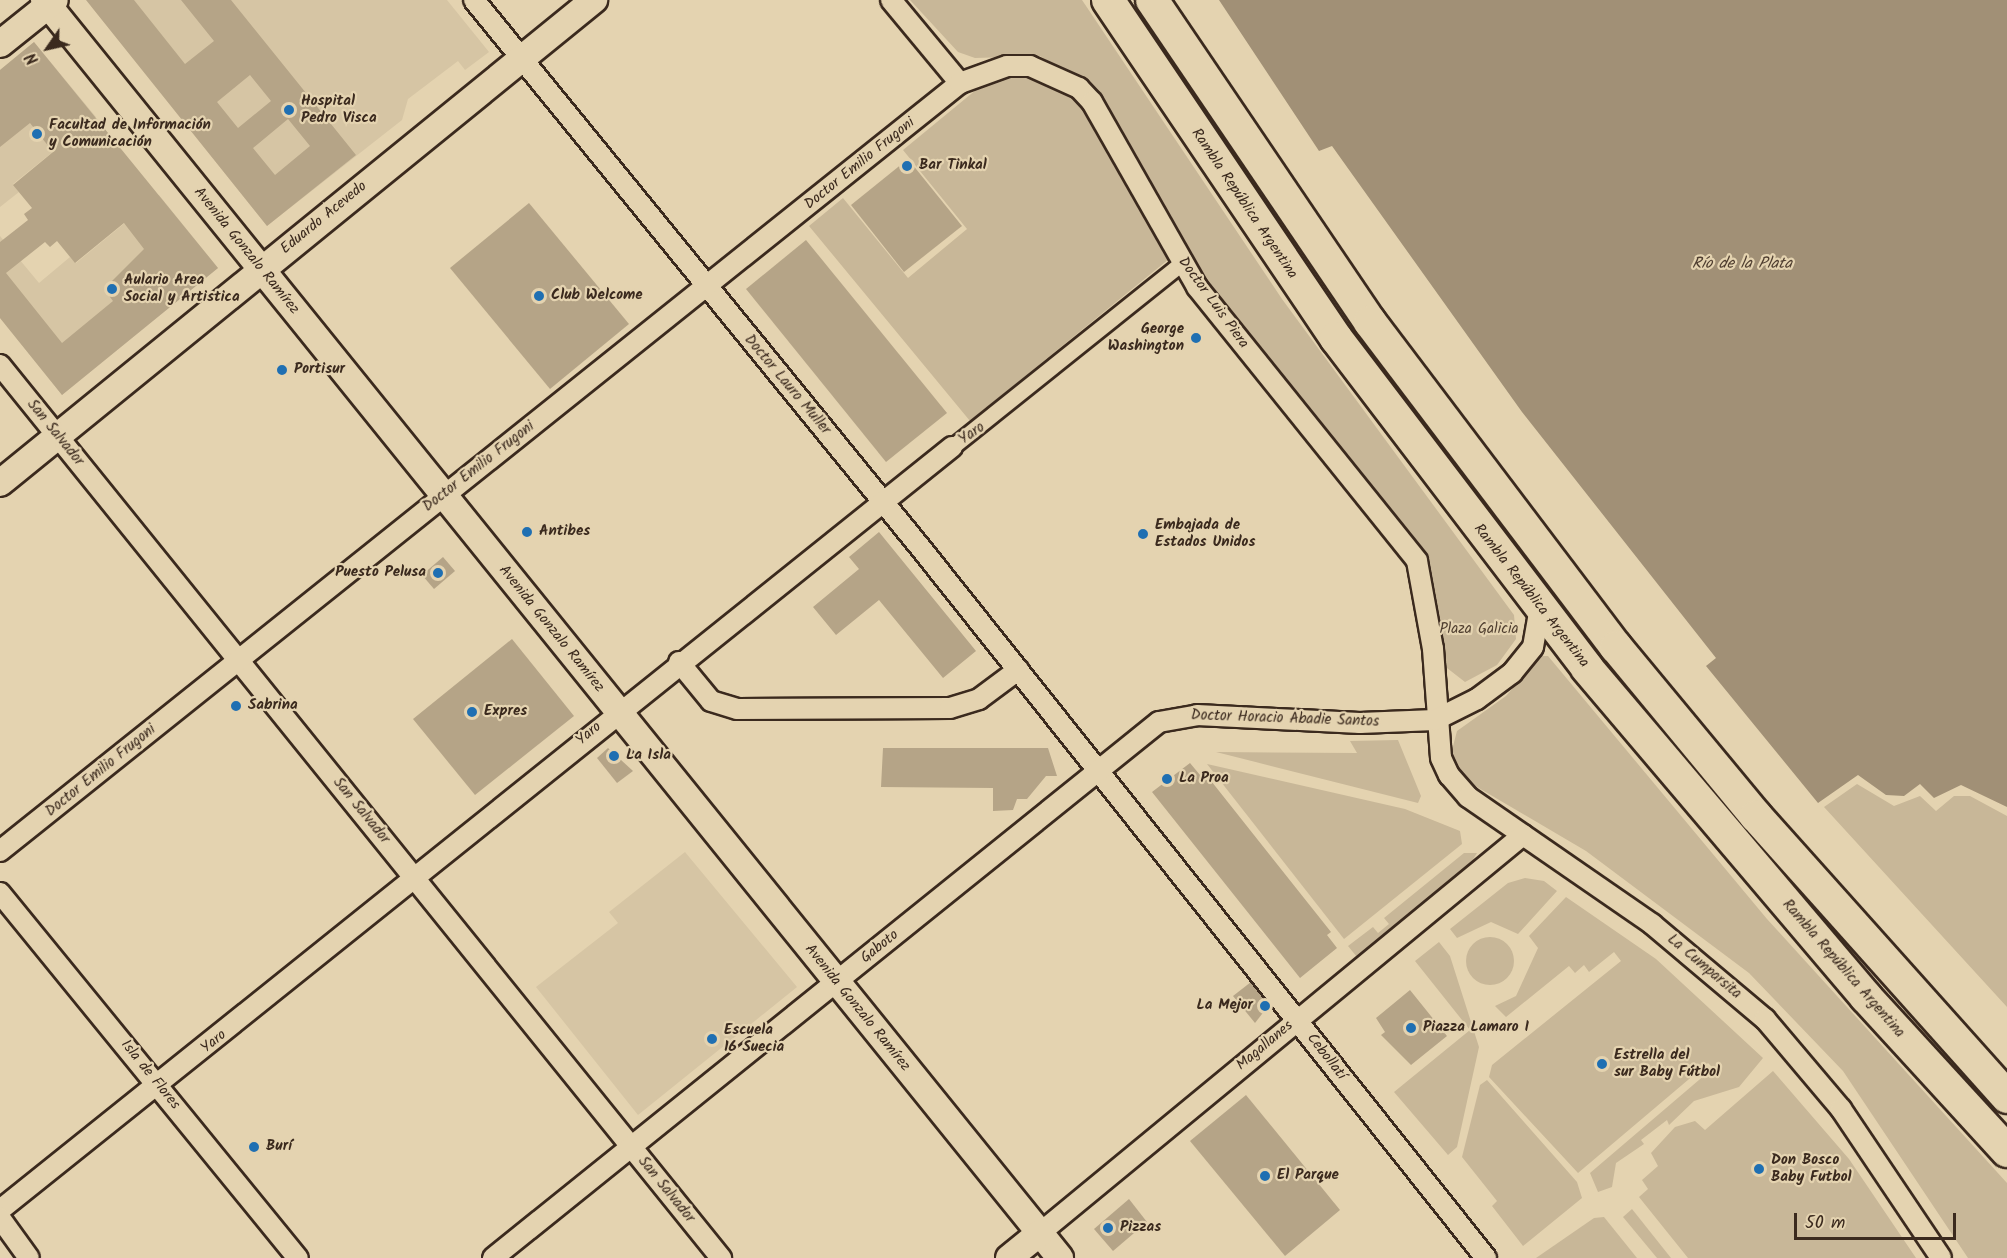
<!DOCTYPE html>
<meta charset="utf-8">
<style>
body{margin:0}
#map{position:relative;width:2007px;height:1258px;overflow:hidden;background:#e4d3b0;font-family:Kalam,sans-serif}
div>[style]{position:absolute}
[style*='--x']{left:calc(var(--x)*1px);top:calc(var(--y)*1px);width:calc(var(--w)*1px);rotate:calc(var(--a)*1deg)}
.built>*{inset:0;background:#d6c5a4}
.green>*{inset:0;background:#c8b798}
.round{border-radius:50%}
.water>*{inset:0;background:#a19076}
.building>*{inset:0;background:#b5a487}
.roads{filter:drop-shadow(2px 0 #3b2a1e) drop-shadow(-2px 0 #3b2a1e) drop-shadow(0 2px #3b2a1e) drop-shadow(0 -2px #3b2a1e)}
.pedestrian>*{height:15px;margin:-7.5px;padding:0 7.5px;transform-origin:7.5px;border-radius:7.5px;background:#e4d3b0}
.minor>*{height:20px;margin:-10px;padding:0 10px;transform-origin:10px;border-radius:10px;background:#e4d3b0}
.tertiary>*{height:26px;margin:-13px;padding:0 13px;transform-origin:13px;border-radius:13px;background:#e4d3b0}
.primary>*{height:32px;margin:-16px;padding:0 16px;transform-origin:16px;border-radius:16px;background:#e4d3b0}
.dots>*{width:16px;height:16px;translate:-50% -50%;box-sizing:border-box;border:3px solid #e4d3b0;border-radius:50%}
span{translate:-50% -50%;white-space:nowrap;text-align:center;line-height:1.15;-webkit-text-stroke:4.5px #e4d3b0;paint-order:stroke}
.poi-label{font-size:15px;color:#3b2a1e;font-weight:700}
.left{translate:0 -50%;text-align:left}
.right{translate:-100% -50%;text-align:right}
.street-label{font-size:15px;color:#3b2a1e}
.park-label{font-size:15px;color:#503f30}
.water-label{font-size:16px;color:#4f3e30;font-style:italic}
.north{position:absolute;left:18px;top:18px;width:60px;height:60px;-webkit-text-stroke:4px #e4d3b0;paint-order:stroke;rotate:236deg;font-size:16px;font-weight:700;line-height:24px;text-align:center;color:#3b2a1e}
.north::after{content:'';display:block;margin:auto;width:21px;height:27px;background:#3b2a1e;clip-path:polygon(50% 0,100% 100%,50% 72%,0 100%)}
.scale{position:absolute;left:1794px;top:1213px;width:162px;height:27px;box-sizing:border-box;border:3px solid #3b2a1e;border-top:0;padding-left:8px;font-size:18px;line-height:21px;white-space:nowrap;color:#3b2a1e;-webkit-text-stroke:4px #e4d3b0;paint-order:stroke}
</style>
<div id="map">
<div class="built">
<div style="clip-path:polygon(99px 0,447px 0,489px 52px,465px 70px,458px 61px,408px 99px,402px 120px,267px 226px,91px 6px)"></div>
<div style="clip-path:polygon(34px 42px,96px 117px,13px 184px,19px 192px,0 207px,0 70px)"></div>
<div style="clip-path:polygon(159px 195px,218px 268px,62px 395px,0 318px,0 236px,39px 283px,70px 257px,76px 263px)"></div>
<div style="clip-path:polygon(685px 852px,797px 987px,638px 1115px,536px 987px,618px 923px,609px 912px)"></div>
</div>
<div class="green">
<div style="clip-path:polygon(910px 0,1082px 0,1282px 299px,1514px 615px,1516px 639px,1497px 665px,1465px 682px,1447px 668px,1435px 591px,1421px 548px,1195px 268px,1091px 86px,1040px 56px,975px 58px,958px 52px)"></div>
<div style="clip-path:polygon(1020px 72px,1070px 89px,1085px 108px,1169px 259px,970px 421px,809px 226px,843px 198px,908px 278px,967px 229px,903px 150px,988px 80px)"></div>
<div style="clip-path:polygon(1541px 656px,1548px 656px,1767px 919px,2007px 1183px,2007px 1258px,1968px 1258px,1843px 1071px,1749px 973px,1586px 851px,1460px 777px,1451px 754px,1457px 731px,1506px 696px)"></div>
<div style="clip-path:polygon(1398px 740px,1421px 796px,1418px 803px,1216px 752px,1357px 753px,1350px 741px)"></div>
<div style="clip-path:polygon(1207px 764px,1405px 809px,1460px 831px,1462px 844px,1344px 939px)"></div>
<div style="clip-path:polygon(1857px 784px,1894px 806px,1920px 796px,1936px 811px,1954px 796px,1970px 796px,2007px 816px,2007px 1007px,1824px 807px)"></div>
<div style="clip-path:polygon(1464px 853px,1477px 853px,1467px 869px,1357px 957px,1348px 946px,1373px 927px,1378px 933px,1389px 924px,1384px 918px)"></div>
<div style="clip-path:polygon(1525px 878px,1544px 881px,1557px 891px,1518px 934px,1491px 922px,1457px 938px,1450px 929px,1508px 883px)"></div>
<div style="clip-path:polygon(1566px 897px,1656px 959px,1763px 1058px,1739px 1087px,1694px 1101px,1669px 1125px,1667px 1120px,1641px 1140px,1644px 1144px,1616px 1163px,1612px 1187px,1598px 1192px,1590px 1173px,1713px 1068px,1708px 1063px,1578px 1173px,1489px 1077px,1492px 1065px,1621px 961px,1614px 952px,1589px 972px,1584px 965px,1575px 973px,1569px 966px,1506px 1017px,1495px 1006px,1516px 996px,1538px 948px,1529px 936px)"></div>
<div class="round" style="left:1466px;top:937px;width:48px;height:48px"></div>
<div style="clip-path:polygon(1439px 942px,1450px 956px,1479px 1047px,1457px 1147px,1448px 1155px,1394px 1092px,1470px 1030px,1415px 961px)"></div>
<div style="clip-path:polygon(1773px 1071px,1849px 1159px,1916px 1258px,1688px 1258px,1639px 1197px,1648px 1189px,1642px 1180px,1658px 1166px,1651px 1153px,1675px 1127px,1695px 1121px,1705px 1130px)"></div>
<div style="clip-path:polygon(1487px 1080px,1577px 1182px,1582px 1198px,1523px 1246px,1492px 1206px,1497px 1201px,1462px 1157px,1480px 1085px)"></div>
<div style="clip-path:polygon(1632px 1209px,1671px 1258px,1657px 1258px,1623px 1217px)"></div>
<div style="clip-path:polygon(1604px 1217px,1637px 1258px,1536px 1258px,1594px 1218px)"></div>
</div>
<div class="water">
<div style="clip-path:polygon(1219px 0,2007px 0,2007px 807px,1961px 785px,1934px 798px,1920px 784px,1904px 796px,1886px 795px,1858px 775px,1818px 803px,1706px 666px,1716px 658px,1522px 412px,1332px 146px,1319px 151px)"></div>
</div>
<div class="building">
<div style="clip-path:polygon(evenodd,86px 0,134px 0,185px 64px,214px 41px,181px 0,231px 0,356px 155px,267px 226px,86px 0,250px 75px,271px 101px,238px 128px,217px 102px,250px 75px,86px 0,288px 119px,310px 146px,275px 175px,253px 148px,288px 119px)"></div>
<div style="clip-path:polygon(evenodd,34px 42px,218px 268px,62px 395px,0 318px,0 242px,28px 220px,24px 214px,32px 208px,13px 185px,53px 152px,30px 123px,0 147px,0 70px,34px 42px,124px 223px,144px 249px,104px 289px,113px 301px,62px 343px,6px 273px,45px 242px,50px 247px,57px 241px,75px 263px,124px 223px)"></div>
<div style="clip-path:polygon(908px 159px,962px 226px,904px 272px,851px 205px)"></div>
<div style="clip-path:polygon(529px 203px,629px 324px,550px 389px,450px 268px)"></div>
<div style="clip-path:polygon(806px 240px,947px 413px,886px 462px,746px 289px)"></div>
<div style="clip-path:polygon(879px 532px,976px 651px,943px 678px,879px 600px,836px 635px,813px 607px,859px 569px,849px 557px)"></div>
<div style="clip-path:polygon(443px 557px,455px 571px,434px 589px,422px 575px)"></div>
<div style="clip-path:polygon(512px 639px,574px 716px,475px 795px,413px 719px)"></div>
<div style="clip-path:polygon(608px 748px,633px 771px,617px 783px,597px 758px)"></div>
<div style="clip-path:polygon(883px 748px,1048px 748px,1057px 776px,1046px 776px,1027px 799px,1017px 799px,1013px 810px,993px 811px,993px 788px,881px 787px)"></div>
<div style="clip-path:polygon(1190px 763px,1200px 775px,1204px 772px,1331px 932px,1327px 935px,1337px 948px,1300px 978px,1152px 792px)"></div>
<div style="clip-path:polygon(1251px 982px,1269px 1005px,1255px 1023px,1233px 996px)"></div>
<div style="clip-path:polygon(1410px 990px,1447px 1036px,1411px 1065px,1381px 1035px,1385px 1032px,1376px 1018px)"></div>
<div style="clip-path:polygon(1246px 1095px,1340px 1210px,1285px 1256px,1190px 1141px)"></div>
<div style="clip-path:polygon(1129px 1199px,1147px 1222px,1113px 1251px,1094px 1229px)"></div>
</div>
<div class="roads">
<div class="pedestrian">
<div style="--x:952;--y:447;--w:295;--a:-38.7"></div>
</div>
<div class="minor">
<div style="--x:474;--y:0;--w:706;--a:50.81"></div>
<div style="--x:920;--y:547;--w:909;--a:51.48"></div>
<div style="--x:891;--y:0;--w:108;--a:50.3"></div>
<div style="--x:0;--y:365;--w:1148;--a:51.08"></div>
<div style="--x:679;--y:662;--w:50;--a:50.6"></div>
<div style="--x:711;--y:701;--w:27;--a:17"></div>
<div style="--x:737;--y:709;--w:213;--a:-0.3"></div>
<div style="--x:950;--y:708;--w:30;--a:-17"></div>
<div style="--x:979;--y:699;--w:49;--a:-36.6"></div>
<div style="--x:0;--y:851;--w:1229;--a:-38.66"></div>
<div style="--x:960;--y:83;--w:50;--a:-19.9"></div>
<div style="--x:1007;--y:66;--w:23;--a:0"></div>
<div style="--x:1030;--y:66;--w:54;--a:24.2"></div>
<div style="--x:1079;--y:88;--w:19;--a:47"></div>
<div style="--x:1092;--y:102;--w:213;--a:60.4"></div>
<div style="--x:1197;--y:287;--w:351;--a:51.2"></div>
<div style="--x:1417;--y:561;--w:89;--a:79.7"></div>
<div style="--x:1433;--y:649;--w:109;--a:85.8"></div>
<div style="--x:1441;--y:758;--w:19;--a:65"></div>
<div style="--x:1449;--y:775;--w:29;--a:49"></div>
<div style="--x:1468;--y:797;--w:224;--a:34.6"></div>
<div style="--x:1652;--y:924;--w:148;--a:40.1"></div>
<div style="--x:1765;--y:1019;--w:118;--a:49.8"></div>
<div style="--x:1841;--y:1109;--w:179;--a:56.1"></div>
<div style="--x:0;--y:893;--w:471;--a:50.8"></div>
<div style="--x:0;--y:1210;--w:1220;--a:-38.71"></div>
<div style="--x:0;--y:1218;--w:49;--a:54.1"></div>
<div style="--x:1040;--y:1233;--w:626;--a:-39.49"></div>
<div style="--x:493;--y:1258;--w:855;--a:-38.83"></div>
<div style="--x:1159;--y:722;--w:39;--a:-10"></div>
<div style="--x:1197;--y:715;--w:163;--a:2.8"></div>
<div style="--x:1360;--y:723;--w:75;--a:-2.3"></div>
<div style="--x:1435;--y:720;--w:47;--a:-26.6"></div>
<div style="--x:1477;--y:699;--w:44;--a:-36.6"></div>
<div style="--x:1512;--y:673;--w:33;--a:-51"></div>
<div style="--x:1533;--y:647;--w:40;--a:-80"></div>
</div>
<div class="tertiary">
<div style="--x:44;--y:0;--w:1617;--a:51.07"></div>
<div style="--x:0;--y:44;--w:70;--a:-38.7"></div>
<div style="--x:0;--y:483;--w:766;--a:-39.12"></div>
<div style="--x:1009;--y:1258;--w:40;--a:-39"></div>
</div>
<div class="primary">
<div style="--x:1108;--y:0;--w:408;--a:56"></div>
<div style="--x:1336;--y:338;--w:415;--a:52.7"></div>
<div style="--x:1587;--y:668;--w:431;--a:49.7"></div>
<div style="--x:1866;--y:997;--w:209;--a:47.5"></div>
<div style="--x:1152;--y:0;--w:389;--a:55.9"></div>
<div style="--x:1370;--y:322;--w:408;--a:52.9"></div>
<div style="--x:1616;--y:647;--w:219;--a:50.4"></div>
<div style="--x:1756;--y:816;--w:377;--a:48.2"></div>
</div>
</div>
<div class="dots">
<div style="left:289px;top:110px;background:#1f6fb2"></div>
<div style="left:37px;top:134px;background:#1f6fb2"></div>
<div style="left:907px;top:166px;background:#1f6fb2"></div>
<div style="left:112px;top:289px;background:#1f6fb2"></div>
<div style="left:539px;top:296px;background:#1f6fb2"></div>
<div style="left:1196px;top:338px;background:#1f6fb2"></div>
<div style="left:282px;top:370px;background:#1f6fb2"></div>
<div style="left:527px;top:532px;background:#1f6fb2"></div>
<div style="left:1143px;top:534px;background:#1f6fb2"></div>
<div style="left:438px;top:573px;background:#1f6fb2"></div>
<div style="left:236px;top:706px;background:#1f6fb2"></div>
<div style="left:472px;top:712px;background:#1f6fb2"></div>
<div style="left:614px;top:756px;background:#1f6fb2"></div>
<div style="left:1167px;top:779px;background:#1f6fb2"></div>
<div style="left:1265px;top:1006px;background:#1f6fb2"></div>
<div style="left:1411px;top:1028px;background:#1f6fb2"></div>
<div style="left:712px;top:1039px;background:#1f6fb2"></div>
<div style="left:1602px;top:1064px;background:#1f6fb2"></div>
<div style="left:254px;top:1147px;background:#1f6fb2"></div>
<div style="left:1759px;top:1169px;background:#1f6fb2"></div>
<div style="left:1265px;top:1176px;background:#1f6fb2"></div>
<div style="left:1108px;top:1228px;background:#1f6fb2"></div>
</div>
<div class="poi-label">
<span class="left" style="left:301px;top:110px">Hospital<br>Pedro Visca</span>
<span class="left" style="left:49px;top:134px">Facultad de Información<br>y Comunicación</span>
<span class="left" style="left:919px;top:166px">Bar Tinkal</span>
<span class="left" style="left:124px;top:289px">Aulario Area<br>Social y Artistica</span>
<span class="left" style="left:551px;top:296px">Club Welcome</span>
<span class="right" style="left:1184px;top:338px">George<br>Washington</span>
<span class="left" style="left:294px;top:370px">Portisur</span>
<span class="left" style="left:1155px;top:534px">Embajada de<br>Estados Unidos</span>
<span class="left" style="left:539px;top:532px">Antibes</span>
<span class="right" style="left:426px;top:573px">Puesto Pelusa</span>
<span class="left" style="left:248px;top:706px">Sabrina</span>
<span class="left" style="left:484px;top:712px">Expres</span>
<span class="left" style="left:626px;top:756px">La Isla</span>
<span class="left" style="left:1179px;top:779px">La Proa</span>
<span class="right" style="left:1253px;top:1006px">La Mejor</span>
<span class="left" style="left:1423px;top:1028px">Piazza Lamaro I</span>
<span class="left" style="left:724px;top:1039px">Escuela<br>16 Suecia</span>
<span class="left" style="left:1614px;top:1064px">Estrella del<br>sur Baby Fútbol</span>
<span class="left" style="left:266px;top:1147px">Burí</span>
<span class="left" style="left:1771px;top:1169px">Don Bosco<br>Baby Futbol</span>
<span class="left" style="left:1277px;top:1176px">El Parque</span>
<span class="left" style="left:1120px;top:1228px">Pizzas</span>
</div>
<div class="street-label">
<span style="left:860px;top:164px;rotate:-39deg">Doctor Emilio Frugoni</span>
<span style="left:1244px;top:204px;rotate:56deg">Rambla República Argentina</span>
<span style="left:324px;top:218px;rotate:-39deg">Eduardo Acevedo</span>
<span style="left:246px;top:251px;rotate:51deg">Avenida Gonzalo Ramírez</span>
<span style="left:1213px;top:303px;rotate:54deg">Doctor Luis Piera</span>
<span style="left:787px;top:385px;rotate:50deg">Doctor Lauro Muller</span>
<span style="left:55px;top:433px;rotate:51deg">San Salvador</span>
<span style="left:972px;top:434px;rotate:-34deg">Yaro</span>
<span style="left:479px;top:467px;rotate:-38deg">Doctor Emilio Frugoni</span>
<span style="left:1531px;top:596px;rotate:52deg">Rambla República Argentina</span>
<span style="left:551px;top:629px;rotate:51deg">Avenida Gonzalo Ramírez</span>
<span style="left:1285px;top:719px;rotate:2deg">Doctor Horacio Abadie Santos</span>
<span style="left:589px;top:734px;rotate:-40deg">Yaro</span>
<span style="left:101px;top:771px;rotate:-39deg">Doctor Emilio Frugoni</span>
<span style="left:361px;top:811px;rotate:51deg">San Salvador</span>
<span style="left:880px;top:947px;rotate:-39deg">Gaboto</span>
<span style="left:1704px;top:967px;rotate:40deg">La Cumparsita</span>
<span style="left:1843px;top:969px;rotate:49deg">Rambla República Argentina</span>
<span style="left:857px;top:1008px;rotate:51deg">Avenida Gonzalo Ramírez</span>
<span style="left:214px;top:1042px;rotate:-39deg">Yaro</span>
<span style="left:1265px;top:1046px;rotate:-40deg">Magallanes</span>
<span style="left:1326px;top:1057px;rotate:52deg">Cebollatí</span>
<span style="left:150px;top:1075px;rotate:51deg">Isla de Flores</span>
<span style="left:666px;top:1190px;rotate:51deg">San Salvador</span>
</div>
<div class="park-label">
<span style="left:1479px;top:630px">Plaza Galicia</span>
</div>
<div class="water-label">
<span style="left:1742px;top:264px">Río de la Plata</span>
</div>
<div class="north">N</div>
<div class="scale">50 m</div>
</div>
